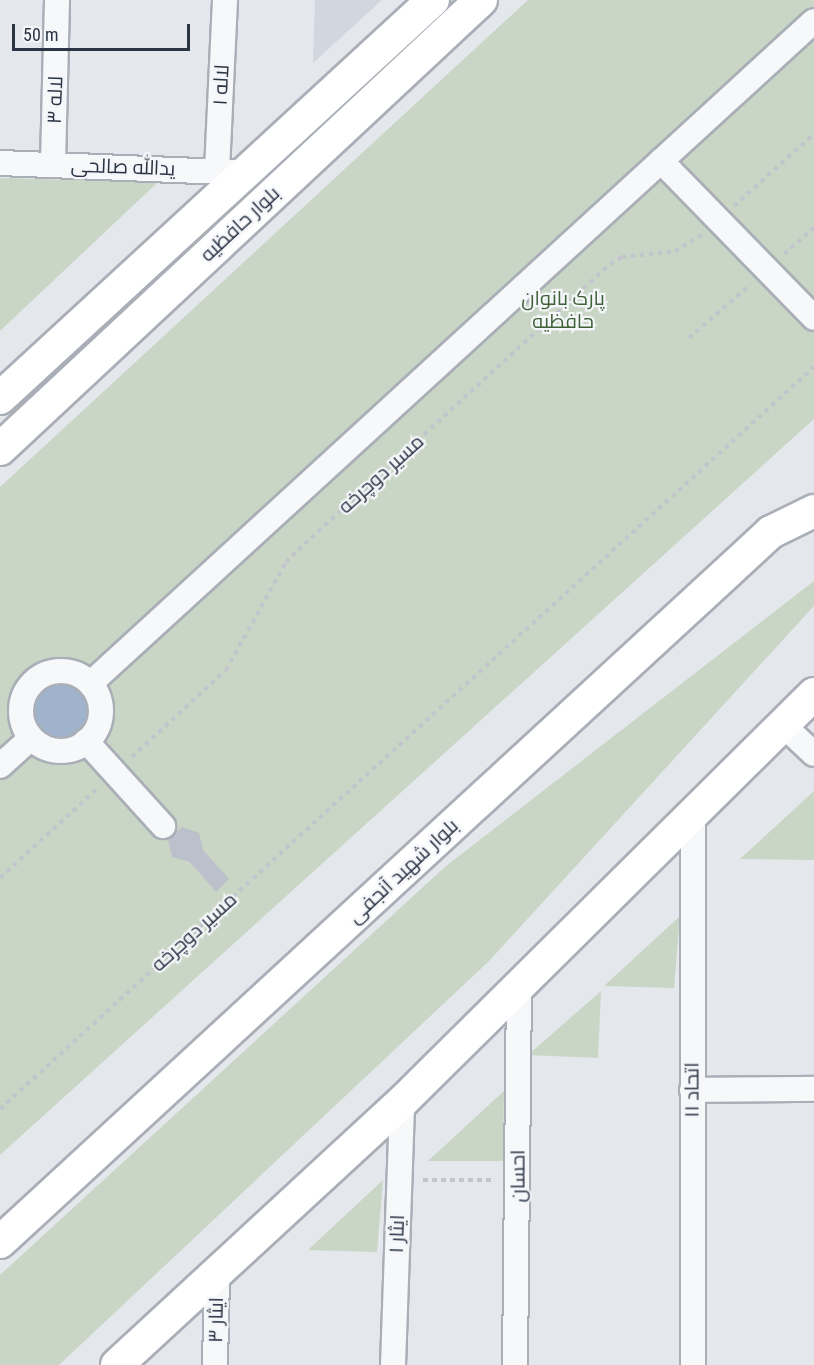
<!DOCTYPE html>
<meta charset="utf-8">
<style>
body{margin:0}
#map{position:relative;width:814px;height:1365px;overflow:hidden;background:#e4e7ec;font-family:"Roboto Condensed",Cairo,sans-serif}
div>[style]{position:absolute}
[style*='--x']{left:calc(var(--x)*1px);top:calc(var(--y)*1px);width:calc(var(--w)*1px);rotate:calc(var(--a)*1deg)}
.built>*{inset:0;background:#d2d6de}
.green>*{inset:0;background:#c9d6c5}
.water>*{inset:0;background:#9fb4cc}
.round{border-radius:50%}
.building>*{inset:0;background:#bbc0ca}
.path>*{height:4px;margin-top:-2px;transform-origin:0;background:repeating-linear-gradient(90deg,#c2c5cb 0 4.5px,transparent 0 9px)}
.roads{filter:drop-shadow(2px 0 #a9aeb7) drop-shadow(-2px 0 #a9aeb7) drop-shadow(0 2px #a9aeb7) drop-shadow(0 -2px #a9aeb7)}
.minor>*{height:24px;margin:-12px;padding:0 12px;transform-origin:12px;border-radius:12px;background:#f7f8fa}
.minor>.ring{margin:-12px;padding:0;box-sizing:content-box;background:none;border:24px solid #f7f8fa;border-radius:50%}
.major>*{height:32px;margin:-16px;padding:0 16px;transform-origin:16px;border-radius:16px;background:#fff}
span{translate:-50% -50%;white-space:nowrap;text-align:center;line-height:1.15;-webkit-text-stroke:4.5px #f4f6f9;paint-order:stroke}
.street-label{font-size:20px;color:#2b3445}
.park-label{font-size:20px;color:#3f6138}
.scale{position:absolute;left:12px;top:24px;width:178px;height:27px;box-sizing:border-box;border:3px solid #2b3445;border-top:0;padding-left:8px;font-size:18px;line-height:21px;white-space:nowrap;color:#2b3445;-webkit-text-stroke:4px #f4f6f9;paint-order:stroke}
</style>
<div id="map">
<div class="built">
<div style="clip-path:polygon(315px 0,382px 0,313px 63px)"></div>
</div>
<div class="green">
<div style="clip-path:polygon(447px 0,464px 0,270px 177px,262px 173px)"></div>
<div style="clip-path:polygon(528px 0,814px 0,814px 419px,0 1155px,0 487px)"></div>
<div style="clip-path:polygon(0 178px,158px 182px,0 331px)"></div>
<div style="clip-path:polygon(814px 581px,814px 606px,489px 961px,59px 1365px,0 1365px,0 1275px,446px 866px)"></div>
<div style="clip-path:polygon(814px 791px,814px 860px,740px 859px)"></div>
<div style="clip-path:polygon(680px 916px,674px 988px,604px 986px)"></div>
<div style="clip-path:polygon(601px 991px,598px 1058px,528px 1055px)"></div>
<div style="clip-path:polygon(504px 1091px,503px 1161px,428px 1161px)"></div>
<div style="clip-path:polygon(383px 1180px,377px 1252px,308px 1250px)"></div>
</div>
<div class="water">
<div class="round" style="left:33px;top:683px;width:56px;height:56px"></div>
</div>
<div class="building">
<div style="clip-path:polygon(182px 827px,199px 833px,203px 850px,229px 879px,216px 892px,190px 862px,172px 857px,168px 839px)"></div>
</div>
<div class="path">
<div style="--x:734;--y:206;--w:108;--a:-42"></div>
<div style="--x:784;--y:254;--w:40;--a:-41"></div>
<div style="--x:689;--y:338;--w:81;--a:-41"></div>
<div style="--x:132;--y:757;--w:128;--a:-42.8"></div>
<div style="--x:226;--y:670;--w:124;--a:-60.9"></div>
<div style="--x:286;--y:562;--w:17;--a:-45"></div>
<div style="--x:298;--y:550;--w:423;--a:-42.5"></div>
<div style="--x:610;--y:264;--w:14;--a:-30"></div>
<div style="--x:622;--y:257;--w:53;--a:-6.5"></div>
<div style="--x:675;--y:251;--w:31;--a:-31"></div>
<div style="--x:0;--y:878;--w:133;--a:-42.6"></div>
<div style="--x:0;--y:1109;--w:1101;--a:-42.35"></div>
<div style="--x:423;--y:1180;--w:71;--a:0"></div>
</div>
<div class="roads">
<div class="minor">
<div style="--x:661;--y:161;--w:219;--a:45.7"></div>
<div style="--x:0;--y:163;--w:245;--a:2.3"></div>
<div style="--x:53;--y:164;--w:164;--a:-88.6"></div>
<div style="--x:217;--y:170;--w:170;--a:-87.3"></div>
<div class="ring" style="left:21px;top:671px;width:56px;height:56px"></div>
<div style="--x:91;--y:683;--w:980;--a:-42.48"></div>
<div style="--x:783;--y:725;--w:42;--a:43.1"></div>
<div style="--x:86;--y:741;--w:115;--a:47.8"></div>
<div style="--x:0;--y:766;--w:42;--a:-42.1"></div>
<div style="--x:693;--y:816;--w:549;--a:90"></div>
<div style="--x:692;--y:1090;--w:122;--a:-0.5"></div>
<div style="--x:215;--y:1365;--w:91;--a:-88.7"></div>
<div style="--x:393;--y:1365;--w:263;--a:-88"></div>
<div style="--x:515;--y:1365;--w:379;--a:-89.4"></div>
</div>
<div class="major">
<div style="--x:0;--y:398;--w:588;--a:-42.59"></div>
<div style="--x:0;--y:449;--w:658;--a:-43.03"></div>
<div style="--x:0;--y:1242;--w:1048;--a:-42.64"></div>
<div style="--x:771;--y:532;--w:48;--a:-26"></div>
<div style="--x:117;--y:1365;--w:388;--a:-42.7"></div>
<div style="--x:402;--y:1102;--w:580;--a:-44.72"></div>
</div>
</div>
<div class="street-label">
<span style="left:221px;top:85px;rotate:-87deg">لاله ۱</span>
<span style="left:55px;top:100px;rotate:-88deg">لاله ۳</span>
<span style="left:123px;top:167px;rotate:2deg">یدالله صالحی</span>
<span style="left:240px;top:224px;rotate:-43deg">بلوار حافظیه</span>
<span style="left:381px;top:474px;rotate:-42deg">مسیر دوچرخه</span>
<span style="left:403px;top:871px;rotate:-43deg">بلوار شهید آنجفی</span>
<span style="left:194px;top:932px;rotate:-42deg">مسیر دوچرخه</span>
<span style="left:692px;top:1090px;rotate:-90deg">اتحاد ۱۱</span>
<span style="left:518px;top:1176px;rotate:-90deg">احسان</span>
<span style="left:397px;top:1234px;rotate:-88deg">ایثار ۱</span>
<span style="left:216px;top:1320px;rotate:-89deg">ایثار ۳</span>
</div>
<div class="park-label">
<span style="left:563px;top:310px">پارک بانوان<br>حافظیه</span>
</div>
<div class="scale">50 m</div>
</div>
